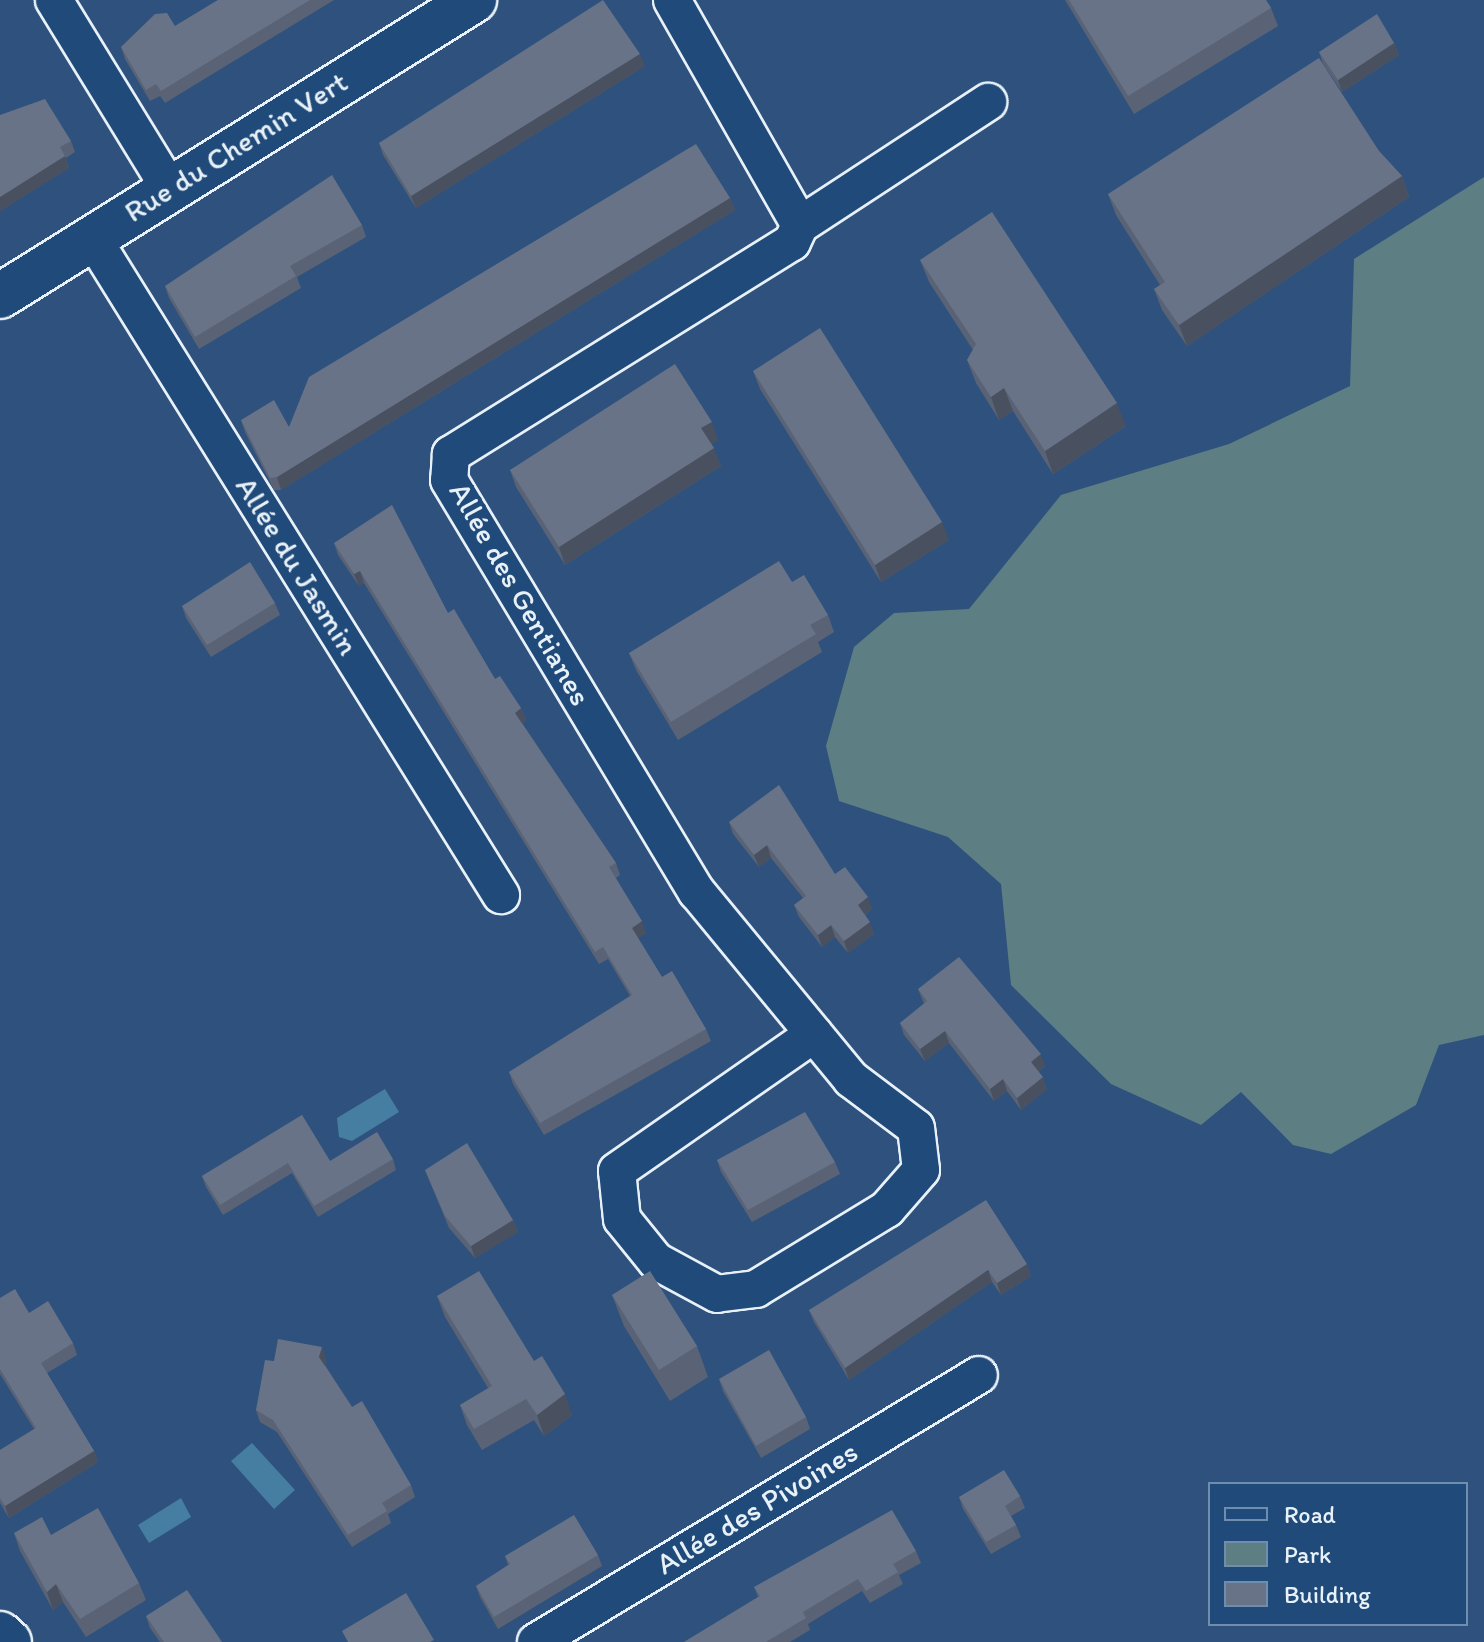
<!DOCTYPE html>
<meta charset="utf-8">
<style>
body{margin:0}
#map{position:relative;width:1484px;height:1642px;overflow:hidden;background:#2e527d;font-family:Itim,sans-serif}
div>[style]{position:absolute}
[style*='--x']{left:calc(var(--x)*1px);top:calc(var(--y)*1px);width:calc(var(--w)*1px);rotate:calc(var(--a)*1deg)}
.green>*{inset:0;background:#5d7e83}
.water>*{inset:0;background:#467ea1}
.roads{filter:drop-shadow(2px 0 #e8f1f8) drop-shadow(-2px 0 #e8f1f8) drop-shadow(0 2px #e8f1f8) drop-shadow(0 -2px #e8f1f8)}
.street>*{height:36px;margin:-18px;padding:0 18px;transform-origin:18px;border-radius:18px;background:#1f4a7a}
.secondary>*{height:44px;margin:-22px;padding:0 22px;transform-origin:22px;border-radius:22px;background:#1f4a7a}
.wall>*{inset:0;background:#596375}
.shaded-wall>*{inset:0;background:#49505f}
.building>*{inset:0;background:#687388}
span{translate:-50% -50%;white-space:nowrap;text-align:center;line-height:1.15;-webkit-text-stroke:8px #1f4a7a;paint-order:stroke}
.street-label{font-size:30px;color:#e8f1f8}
.legend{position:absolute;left:1208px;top:1482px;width:260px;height:144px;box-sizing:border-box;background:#1f4a7a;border:2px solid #6f8dac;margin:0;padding:10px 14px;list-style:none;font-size:24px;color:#e8f1f8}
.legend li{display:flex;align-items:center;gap:16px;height:40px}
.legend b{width:40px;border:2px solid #6f8dac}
</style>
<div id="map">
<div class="green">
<div style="clip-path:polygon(1484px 177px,1484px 1035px,1439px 1045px,1416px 1105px,1331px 1154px,1293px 1145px,1241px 1092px,1201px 1125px,1111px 1084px,1011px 985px,1001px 884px,948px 837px,839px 801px,826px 746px,854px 647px,894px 613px,969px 609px,1061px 495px,1229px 444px,1350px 386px,1354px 259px)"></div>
</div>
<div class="water">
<div style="clip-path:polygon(385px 1089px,399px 1112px,352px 1141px,339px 1137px,337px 1118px)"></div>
<div style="clip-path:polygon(252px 1443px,295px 1490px,274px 1509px,231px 1461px)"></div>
<div style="clip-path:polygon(181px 1498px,191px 1517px,149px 1543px,138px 1525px)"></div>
</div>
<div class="roads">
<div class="street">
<div style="--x:54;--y:0;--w:220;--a:58.5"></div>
<div style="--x:672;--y:0;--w:259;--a:60.4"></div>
<div style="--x:800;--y:225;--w:19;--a:115"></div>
<div style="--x:792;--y:242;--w:402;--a:148.1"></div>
<div style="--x:451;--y:454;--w:26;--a:94"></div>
<div style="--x:449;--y:480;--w:481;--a:59"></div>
<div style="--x:697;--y:892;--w:242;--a:50.5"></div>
<div style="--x:851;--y:1079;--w:81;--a:37"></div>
<div style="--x:916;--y:1128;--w:42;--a:83.2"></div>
<div style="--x:921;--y:1170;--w:52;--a:131.1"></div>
<div style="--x:887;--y:1209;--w:153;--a:148.6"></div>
<div style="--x:756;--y:1289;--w:39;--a:173"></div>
<div style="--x:717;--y:1294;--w:69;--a:-151.6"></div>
<div style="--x:656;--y:1261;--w:54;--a:-129"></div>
<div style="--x:622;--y:1219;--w:48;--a:-95.9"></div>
<div style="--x:617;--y:1171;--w:240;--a:-34.8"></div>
<div style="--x:800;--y:225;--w:225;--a:-33.2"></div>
<div style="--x:92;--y:237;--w:775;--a:58.14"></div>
<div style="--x:536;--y:1642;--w:517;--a:-31.08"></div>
</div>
<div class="secondary">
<div style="--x:0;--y:296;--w:559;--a:-31.98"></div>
<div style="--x:0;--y:1634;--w:12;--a:42"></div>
</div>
</div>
<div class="wall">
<div style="clip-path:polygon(218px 0,334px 0,165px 103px,160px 96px,150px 101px,125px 59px,121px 47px,175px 26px)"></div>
<div style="clip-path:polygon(1065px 0,1266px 0,1271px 8px,1278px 26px,1134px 114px)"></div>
<div style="clip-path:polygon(1394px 43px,1399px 55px,1342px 92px,1323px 64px,1319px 52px)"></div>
<div style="clip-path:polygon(645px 66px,416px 208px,383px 155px,379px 143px)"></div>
<div style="clip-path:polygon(0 115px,71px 141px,75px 152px,66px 158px,69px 168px,0 211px)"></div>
<div style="clip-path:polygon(1379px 151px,1402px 176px,1409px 197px,1187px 346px,1162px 310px,1154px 289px,1160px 285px,1116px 215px,1108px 194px)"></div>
<div style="clip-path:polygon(730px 198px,735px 210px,281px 490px,274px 490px,245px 432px,241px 420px,289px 427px)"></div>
<div style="clip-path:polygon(362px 225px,366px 237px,297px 277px,301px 288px,199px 349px,169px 298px,165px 286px)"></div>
<div style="clip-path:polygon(920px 260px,1126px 426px,1053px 474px,1013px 411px,999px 420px,976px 383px,967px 360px,973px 350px,929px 282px)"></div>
<div style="clip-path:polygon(753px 371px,949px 540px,881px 582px,760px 389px)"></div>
<div style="clip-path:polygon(718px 440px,711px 444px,721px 466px,565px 565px,516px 487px,510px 470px)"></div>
<div style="clip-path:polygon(334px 543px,448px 613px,495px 679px,521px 708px,526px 720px,522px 723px,616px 863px,620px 875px,616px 878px,646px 933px,638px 938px,662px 977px,706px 1029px,711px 1041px,544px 1135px,513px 1084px,509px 1072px,630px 996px,608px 959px,599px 964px,364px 583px,359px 586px,338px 555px)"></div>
<div style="clip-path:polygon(792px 582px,828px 615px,834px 632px,818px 642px,822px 652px,678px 740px,636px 670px,629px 653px)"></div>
<div style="clip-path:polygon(275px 603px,280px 615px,211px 657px,186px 618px,182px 606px)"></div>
<div style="clip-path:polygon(729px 822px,835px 874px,872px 909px,865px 915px,874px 934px,848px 953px,835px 937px,822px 947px,799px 917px,794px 905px,803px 898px,771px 858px,759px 867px,733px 834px)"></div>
<div style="clip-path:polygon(918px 989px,1045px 1066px,1038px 1072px,1047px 1089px,1021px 1110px,1007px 1091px,994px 1101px,949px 1043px,925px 1061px,904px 1035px,900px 1023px,924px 1004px)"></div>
<div style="clip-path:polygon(302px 1115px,330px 1161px,393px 1159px,396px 1170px,318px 1217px,292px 1173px,223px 1215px,206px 1187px,202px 1176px)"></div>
<div style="clip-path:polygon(717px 1160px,835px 1162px,840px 1174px,752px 1222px,721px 1172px)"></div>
<div style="clip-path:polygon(425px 1170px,513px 1220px,518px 1232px,475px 1258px,449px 1228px)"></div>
<div style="clip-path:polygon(1027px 1264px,1031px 1276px,1001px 1295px,992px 1282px,849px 1380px,814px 1322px,809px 1310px)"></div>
<div style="clip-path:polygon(612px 1295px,697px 1346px,708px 1377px,670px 1401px,624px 1326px)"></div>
<div style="clip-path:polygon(437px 1296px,534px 1361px,572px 1415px,544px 1436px,534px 1420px,482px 1450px,467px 1425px,460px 1405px,488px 1388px,445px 1317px)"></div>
<div style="clip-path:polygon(0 1298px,29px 1313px,73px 1343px,77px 1355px,47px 1373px,94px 1451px,98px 1462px,9px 1518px,0 1503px,0 1450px,34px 1429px,0 1374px)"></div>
<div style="clip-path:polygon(326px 1359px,325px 1365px,352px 1407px,411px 1485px,415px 1497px,388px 1514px,391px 1523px,352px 1547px,277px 1432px,260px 1422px,256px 1410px,274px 1361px)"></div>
<div style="clip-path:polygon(719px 1379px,806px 1417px,810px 1429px,761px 1458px,723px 1391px)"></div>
<div style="clip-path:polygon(1020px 1496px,1025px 1508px,1011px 1516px,1016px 1525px,1021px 1537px,991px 1554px,963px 1509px,959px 1497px)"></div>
<div style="clip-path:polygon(14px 1533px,51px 1535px,139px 1583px,146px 1600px,86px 1637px,63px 1602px,53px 1610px,20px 1551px)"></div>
<div style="clip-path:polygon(916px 1551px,921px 1563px,899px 1575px,903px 1584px,870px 1603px,862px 1591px,808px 1624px,810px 1630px,790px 1642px,684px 1642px,758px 1597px,754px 1587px)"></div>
<div style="clip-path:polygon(598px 1555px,602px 1566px,498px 1629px,480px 1597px,476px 1586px,508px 1565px,505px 1556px)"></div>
<div style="clip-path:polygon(146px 1616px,222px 1642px,160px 1642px,150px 1628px)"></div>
</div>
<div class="shaded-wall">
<div style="clip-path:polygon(1394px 43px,1399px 55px,1342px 92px,1338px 80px)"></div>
<div style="clip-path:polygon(640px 54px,645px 66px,416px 208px,411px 196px)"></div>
<div style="clip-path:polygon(65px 156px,69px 168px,0 211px,0 197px)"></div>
<div style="clip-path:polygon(1402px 176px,1409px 197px,1187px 346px,1179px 325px)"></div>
<div style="clip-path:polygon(730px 198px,735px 210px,281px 490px,277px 477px)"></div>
<div style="clip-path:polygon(1004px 388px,1013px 411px,999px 420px,991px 397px)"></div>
<div style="clip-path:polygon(1117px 403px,1126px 426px,1053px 474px,1045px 451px)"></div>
<div style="clip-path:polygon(712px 422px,718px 440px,708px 446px,701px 428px)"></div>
<div style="clip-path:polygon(714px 448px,721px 466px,565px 565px,559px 547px)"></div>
<div style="clip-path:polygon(942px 522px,949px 540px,881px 582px,875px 565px)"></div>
<div style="clip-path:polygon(360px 571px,364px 583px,359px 586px,354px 574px)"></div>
<div style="clip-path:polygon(521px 708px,526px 720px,519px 725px,515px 713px)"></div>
<div style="clip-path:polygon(767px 845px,771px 858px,759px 867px,754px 855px)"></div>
<div style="clip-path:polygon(868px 897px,872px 909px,862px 917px,858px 905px)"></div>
<div style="clip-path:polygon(642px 921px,646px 933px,636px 940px,632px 928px)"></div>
<div style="clip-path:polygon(870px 922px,874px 934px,848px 953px,844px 941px)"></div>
<div style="clip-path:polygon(831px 925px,835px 937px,822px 947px,818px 935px)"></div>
<div style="clip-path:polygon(945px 1031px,949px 1043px,925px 1061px,920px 1049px)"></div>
<div style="clip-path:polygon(1041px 1054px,1045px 1066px,1035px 1074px,1031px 1062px)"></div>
<div style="clip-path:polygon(1043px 1077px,1047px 1089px,1021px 1110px,1017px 1098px)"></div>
<div style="clip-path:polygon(1003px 1079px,1007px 1091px,994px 1101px,990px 1089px)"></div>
<div style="clip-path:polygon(513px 1220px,518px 1232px,475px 1258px,471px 1246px)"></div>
<div style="clip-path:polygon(1027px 1264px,1031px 1276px,1001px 1295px,997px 1283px)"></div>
<div style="clip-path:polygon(988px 1270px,992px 1282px,849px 1380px,845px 1368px)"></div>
<div style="clip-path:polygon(322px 1347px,326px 1359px,324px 1370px,319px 1357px)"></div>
<div style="clip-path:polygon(565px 1394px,572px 1415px,544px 1436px,537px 1415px)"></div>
<div style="clip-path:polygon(94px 1451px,98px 1462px,9px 1518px,5px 1506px)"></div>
<div style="clip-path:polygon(56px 1584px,63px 1602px,53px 1610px,47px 1592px)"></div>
</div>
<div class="building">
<div style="clip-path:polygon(218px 0,310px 0,161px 91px,156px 84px,146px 90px,121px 47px,155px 14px,167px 13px,175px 26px)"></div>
<div style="clip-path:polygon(603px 0,640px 54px,411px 196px,379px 143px)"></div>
<div style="clip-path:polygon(1069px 0,1266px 0,1271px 8px,1128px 96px)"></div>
<div style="clip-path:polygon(1377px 14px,1394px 43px,1338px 80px,1319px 52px)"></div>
<div style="clip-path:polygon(1319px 58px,1379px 151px,1402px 176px,1179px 325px,1154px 289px,1165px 282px,1108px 194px)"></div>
<div style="clip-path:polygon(45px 99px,71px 141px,60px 147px,65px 156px,0 197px,0 115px)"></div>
<div style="clip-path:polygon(696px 144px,730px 198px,277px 477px,270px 478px,241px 420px,274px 400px,289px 427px,309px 377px)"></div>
<div style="clip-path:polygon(332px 175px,362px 225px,290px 266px,296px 276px,195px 337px,165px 286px)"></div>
<div style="clip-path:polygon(992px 212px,1117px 403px,1045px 451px,1004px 388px,991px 397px,967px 360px,976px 344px,920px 260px)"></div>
<div style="clip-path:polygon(820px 328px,942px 522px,875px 565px,753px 371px)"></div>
<div style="clip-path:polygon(675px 364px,712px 422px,701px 428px,714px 448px,559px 547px,510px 470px)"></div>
<div style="clip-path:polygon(392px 505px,448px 613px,454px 609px,495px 679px,500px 676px,521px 708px,515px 713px,616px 863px,609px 867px,642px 921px,632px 928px,662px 977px,672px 971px,706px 1029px,540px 1123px,509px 1072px,632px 995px,603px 947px,595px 952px,360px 571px,354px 574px,334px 543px)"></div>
<div style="clip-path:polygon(779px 561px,792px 582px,804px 575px,828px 615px,810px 625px,816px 634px,671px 722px,629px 653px)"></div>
<div style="clip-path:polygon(250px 562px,275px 603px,207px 645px,182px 606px)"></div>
<div style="clip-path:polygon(779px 785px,835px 874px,845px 867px,868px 897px,858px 905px,870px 922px,844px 941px,831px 925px,818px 935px,794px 905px,806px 896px,767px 845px,754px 855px,729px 822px)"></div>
<div style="clip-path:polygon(959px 957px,1041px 1054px,1031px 1062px,1043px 1077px,1017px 1098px,1003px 1079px,990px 1089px,945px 1031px,920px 1049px,900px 1023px,927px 1001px,918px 989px)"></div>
<div style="clip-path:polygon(805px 1112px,835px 1162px,748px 1210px,717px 1160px)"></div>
<div style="clip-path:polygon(302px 1115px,330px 1161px,377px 1132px,393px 1159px,314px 1206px,288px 1163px,220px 1205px,202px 1176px)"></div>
<div style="clip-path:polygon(467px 1143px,513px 1220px,471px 1246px,445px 1216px,425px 1170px)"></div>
<div style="clip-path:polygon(986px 1200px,1027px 1264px,997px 1283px,988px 1270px,845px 1368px,809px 1310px)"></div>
<div style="clip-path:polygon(479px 1271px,534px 1361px,542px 1356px,565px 1394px,537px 1415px,526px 1399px,474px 1429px,460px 1405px,492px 1386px,437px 1296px)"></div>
<div style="clip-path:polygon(650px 1271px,697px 1346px,659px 1370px,612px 1295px)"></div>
<div style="clip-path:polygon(15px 1289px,29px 1313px,48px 1301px,73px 1343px,41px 1363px,94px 1451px,5px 1506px,0 1498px,0 1450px,36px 1428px,0 1369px,0 1298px)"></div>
<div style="clip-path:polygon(278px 1339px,322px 1347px,319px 1357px,352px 1407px,362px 1401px,411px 1485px,382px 1503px,387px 1511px,348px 1535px,273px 1420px,256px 1410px,265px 1360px,274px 1361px)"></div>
<div style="clip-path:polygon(769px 1350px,806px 1417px,756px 1446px,719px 1379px)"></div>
<div style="clip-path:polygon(1004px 1470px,1020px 1496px,1005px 1506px,1016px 1525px,986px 1542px,959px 1497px)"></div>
<div style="clip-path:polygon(98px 1508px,139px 1583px,80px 1619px,56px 1584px,47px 1592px,14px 1533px,42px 1517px,51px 1535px)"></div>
<div style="clip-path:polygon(892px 1510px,916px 1551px,893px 1564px,898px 1572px,866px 1591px,858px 1579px,803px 1612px,806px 1618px,766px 1642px,684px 1642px,760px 1596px,754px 1587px)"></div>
<div style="clip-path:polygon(574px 1515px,598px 1555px,494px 1617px,476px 1586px,510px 1564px,505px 1556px)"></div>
<div style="clip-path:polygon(187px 1590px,222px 1642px,164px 1642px,146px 1616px)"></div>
<div style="clip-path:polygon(406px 1593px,434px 1640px,430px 1642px,348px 1642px,342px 1631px)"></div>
</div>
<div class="street-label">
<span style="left:236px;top:147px;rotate:-32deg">Rue du Chemin Vert</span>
<span style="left:297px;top:566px;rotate:58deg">Allée du Jasmin</span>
<span style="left:520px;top:594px;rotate:60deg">Allée des Gentianes</span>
<span style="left:757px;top:1508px;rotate:-31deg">Allée des Pivoines</span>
</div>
<ul class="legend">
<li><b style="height:10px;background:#1f4a7a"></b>Road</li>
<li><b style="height:22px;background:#5d7e83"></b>Park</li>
<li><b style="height:22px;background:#687388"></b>Building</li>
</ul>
</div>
